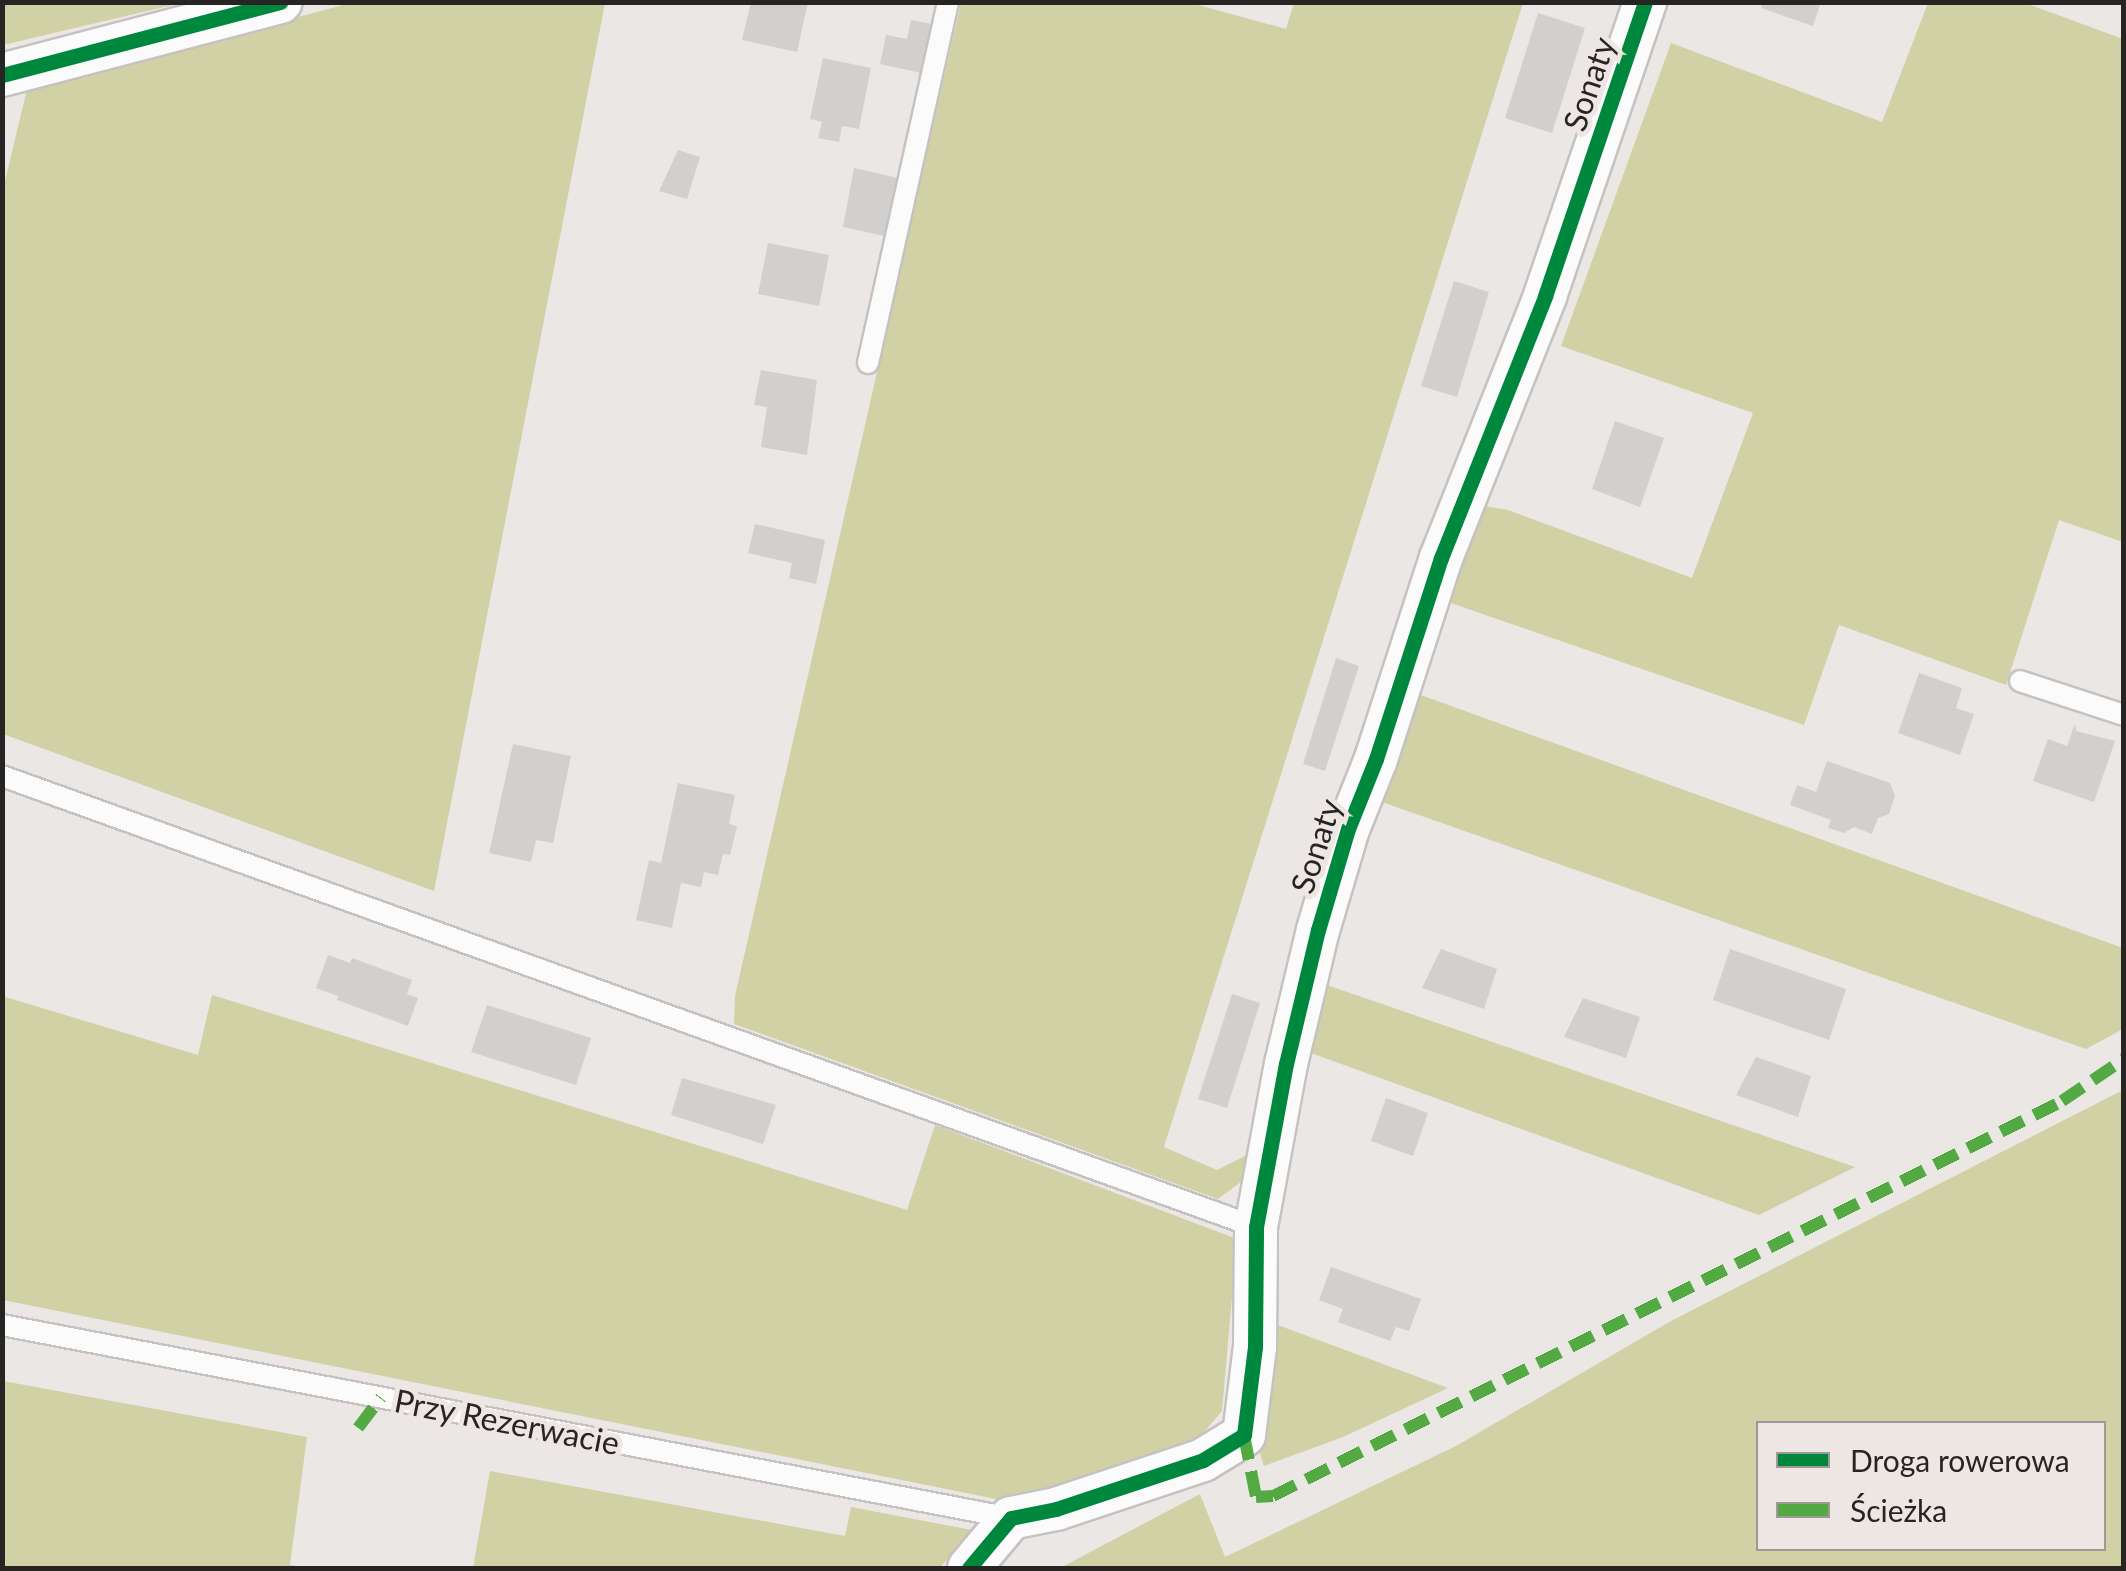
<!DOCTYPE html>
<meta charset="utf-8">
<style>
body{margin:0}
#map{position:relative;width:2126px;height:1571px;overflow:hidden;background:#eae7e5;font-family:Lato,sans-serif}
div>[style]{position:absolute}
[style*='--x']{left:calc(var(--x)*1px);top:calc(var(--y)*1px);width:calc(var(--w)*1px);rotate:calc(var(--a)*1deg)}
.green>*{inset:0;background:#d0d1a5}
.building>*{inset:0;background:#d2d0ce}
.roads{filter:drop-shadow(2px 0 #c5c2c1) drop-shadow(-2px 0 #c5c2c1) drop-shadow(0 2px #c5c2c1) drop-shadow(0 -2px #c5c2c1)}
.lane>*{height:20px;margin:-10px;padding:0 10px;transform-origin:10px;border-radius:10px;background:#fcfbfb}
.street>*{height:42px;margin:-21px;padding:0 21px;transform-origin:21px;border-radius:21px;background:#fcfbfb}
.quiet>*{height:12px;margin-top:-6px;transform-origin:0;background:repeating-linear-gradient(90deg,#53aa43 0 25px,transparent 0 37px)}
.cycleway>*{height:15px;margin:-7.5px;padding:0 7.5px;transform-origin:7.5px;border-radius:7.5px;background:#00873e}
span{translate:-50% -50%;white-space:nowrap;text-align:center;line-height:1.15;-webkit-text-stroke:10px #ede6e2;paint-order:stroke}
.street-label{font-size:32px;color:#272523}
.frame{position:absolute;inset:0;border:5px solid #272523;pointer-events:none}
.legend{position:absolute;left:1756px;top:1421px;width:350px;height:130px;box-sizing:border-box;background:#ede6e2;border:2px solid #9e9996;margin:0;padding:12px 18px;list-style:none;font-size:30px;color:#272523}
.legend li{display:flex;align-items:center;gap:20px;height:50px}
.legend b{width:50px;border:2px solid #9e9996}
</style>
<div id="map">
<div class="green">
<div style="clip-path:polygon(3px 2px,181px 2px,181px 3px,3px 45px)"></div>
<div style="clip-path:polygon(351px 3px,605px 3px,434px 891px,3px 734px,2px 194px,27px 89px)"></div>
<div style="clip-path:polygon(961px 3px,1191px 3px,1286px 29px,1294px 3px,1523px 3px,1164px 1147px,1217px 1170px,1251px 1153px,1242px 1181px,1218px 1199px,734px 1024px,735px 996px)"></div>
<div style="clip-path:polygon(1928px 3px,2025px 3px,2123px 39px,2123px 542px,2059px 520px,2006px 685px,1839px 625px,1804px 725px,1445px 601px,1479px 505px,1508px 510px,1692px 578px,1753px 413px,1561px 346px,1671px 43px,1882px 122px)"></div>
<div style="clip-path:polygon(1418px 694px,2123px 948px,2123px 1029px,2086px 1049px,1379px 801px)"></div>
<div style="clip-path:polygon(1327px 985px,1855px 1167px,1759px 1215px,1311px 1053px)"></div>
<div style="clip-path:polygon(212px 995px,907px 1210px,935px 1125px,1237px 1239px,1222px 1411px,1193px 1445px,1006px 1501px,3px 1300px,2px 996px,198px 1055px)"></div>
<div style="clip-path:polygon(evenodd,2123px 1090px,2123px 1568px,1060px 1568px,1200px 1494px,1225px 1557px,1456px 1446px,1671px 1321px,2123px 1090px,1758px 1424px,2104px 1424px,2104px 1548px,1758px 1548px,1758px 1424px)"></div>
<div style="clip-path:polygon(1275px 1324px,1448px 1388px,1343px 1437px,1264px 1466px,1255px 1436px)"></div>
<div style="clip-path:polygon(3px 1381px,307px 1437px,290px 1565px,309px 1568px,3px 1568px)"></div>
<div style="clip-path:polygon(490px 1471px,845px 1536px,851px 1507px,977px 1531px,939px 1568px,473px 1568px)"></div>
</div>
<div class="building">
<div style="clip-path:polygon(751px 2px,808px 2px,797px 52px,742px 40px)"></div>
<div style="clip-path:polygon(1763px 2px,1821px 2px,1813px 26px,1761px 8px)"></div>
<div style="clip-path:polygon(1538px 13px,1585px 28px,1552px 133px,1505px 118px)"></div>
<div style="clip-path:polygon(911px 20px,932px 24px,921px 73px,880px 64px,886px 35px,907px 39px)"></div>
<div style="clip-path:polygon(823px 58px,871px 68px,859px 129px,842px 126px,839px 142px,818px 138px,822px 122px,810px 119px)"></div>
<div style="clip-path:polygon(678px 150px,700px 157px,687px 199px,659px 191px)"></div>
<div style="clip-path:polygon(854px 168px,898px 178px,884px 236px,843px 227px)"></div>
<div style="clip-path:polygon(768px 243px,829px 255px,819px 306px,758px 294px)"></div>
<div style="clip-path:polygon(1454px 281px,1489px 292px,1457px 397px,1421px 386px)"></div>
<div style="clip-path:polygon(761px 370px,817px 380px,807px 455px,761px 447px,767px 407px,754px 405px)"></div>
<div style="clip-path:polygon(1615px 421px,1664px 438px,1640px 507px,1592px 489px)"></div>
<div style="clip-path:polygon(755px 524px,825px 540px,816px 584px,789px 578px,792px 563px,748px 553px)"></div>
<div style="clip-path:polygon(1336px 658px,1359px 666px,1325px 771px,1303px 764px)"></div>
<div style="clip-path:polygon(1919px 673px,1962px 688px,1956px 708px,1974px 714px,1960px 755px,1898px 733px)"></div>
<div style="clip-path:polygon(2075px 723px,2076px 731px,2115px 741px,2094px 802px,2033px 781px,2048px 739px,2067px 746px)"></div>
<div style="clip-path:polygon(513px 744px,571px 756px,553px 843px,536px 840px,531px 862px,489px 853px)"></div>
<div style="clip-path:polygon(1827px 761px,1890px 783px,1895px 796px,1889px 814px,1878px 818px,1872px 834px,1854px 827px,1844px 833px,1828px 828px,1831px 820px,1790px 805px,1797px 785px,1816px 792px)"></div>
<div style="clip-path:polygon(678px 783px,735px 795px,729px 824px,737px 826px,730px 855px,723px 854px,718px 875px,704px 872px,701px 887px,681px 883px,672px 928px,636px 920px,649px 860px,661px 863px)"></div>
<div style="clip-path:polygon(1441px 949px,1497px 969px,1484px 1009px,1422px 988px)"></div>
<div style="clip-path:polygon(1730px 949px,1846px 989px,1829px 1040px,1713px 1000px)"></div>
<div style="clip-path:polygon(328px 955px,350px 963px,352px 958px,412px 980px,407px 994px,418px 998px,408px 1026px,337px 1000px,338px 996px,316px 988px)"></div>
<div style="clip-path:polygon(1232px 994px,1260px 1003px,1227px 1108px,1198px 1099px)"></div>
<div style="clip-path:polygon(1583px 998px,1640px 1017px,1626px 1058px,1564px 1037px)"></div>
<div style="clip-path:polygon(487px 1005px,591px 1038px,576px 1085px,471px 1052px)"></div>
<div style="clip-path:polygon(1756px 1057px,1811px 1076px,1798px 1117px,1736px 1095px)"></div>
<div style="clip-path:polygon(682px 1078px,776px 1105px,763px 1144px,671px 1115px)"></div>
<div style="clip-path:polygon(1386px 1098px,1428px 1113px,1413px 1156px,1371px 1141px)"></div>
<div style="clip-path:polygon(1331px 1267px,1421px 1299px,1409px 1331px,1396px 1327px,1390px 1341px,1338px 1322px,1343px 1309px,1319px 1300px)"></div>
</div>
<div class="roads">
<div class="lane">
<div style="--x:868;--y:363;--w:370;--a:-77.5"></div>
<div style="--x:2020;--y:681;--w:109;--a:18.1"></div>
<div style="--x:2;--y:776;--w:1333;--a:19.78"></div>
<div style="--x:2;--y:1325;--w:1027;--a:10.83"></div>
</div>
<div class="street">
<div style="--x:2;--y:75;--w:288;--a:-14.7"></div>
<div style="--x:969;--y:1568;--w:65;--a:-50"></div>
<div style="--x:1011;--y:1518;--w:46;--a:-11.3"></div>
<div style="--x:1056;--y:1509;--w:155;--a:-18.4"></div>
<div style="--x:1203;--y:1460;--w:48;--a:-31.4"></div>
<div style="--x:1244;--y:1435;--w:89;--a:-82.9"></div>
<div style="--x:1255;--y:1347;--w:120;--a:-89.5"></div>
<div style="--x:1256;--y:1227;--w:166;--a:-79.6"></div>
<div style="--x:1286;--y:1064;--w:138;--a:-76.6"></div>
<div style="--x:1318;--y:930;--w:105;--a:-73.5"></div>
<div style="--x:1348;--y:829;--w:75;--a:-68.2"></div>
<div style="--x:1376;--y:759;--w:211;--a:-72.1"></div>
<div style="--x:1441;--y:558;--w:282;--a:-68.3"></div>
<div style="--x:1545;--y:296;--w:311;--a:-71.2"></div>
</div>
</div>
<div class="quiet">
<div style="--x:358;--y:1428;--w:38;--a:-53"></div>
<div style="--x:1244;--y:1435;--w:63;--a:79"></div>
<div style="--x:1256;--y:1497;--w:17;--a:-3"></div>
<div style="--x:1273;--y:1496;--w:882;--a:-26.59"></div>
<div style="--x:2062;--y:1101;--w:75;--a:-34.1"></div>
</div>
<div class="cycleway">
<div style="--x:2;--y:75;--w:288;--a:-14.7"></div>
<div style="--x:969;--y:1568;--w:65;--a:-50"></div>
<div style="--x:1011;--y:1518;--w:46;--a:-11.3"></div>
<div style="--x:1056;--y:1509;--w:155;--a:-18.4"></div>
<div style="--x:1203;--y:1460;--w:48;--a:-31.4"></div>
<div style="--x:1244;--y:1435;--w:89;--a:-82.9"></div>
<div style="--x:1255;--y:1347;--w:120;--a:-89.5"></div>
<div style="--x:1256;--y:1227;--w:166;--a:-79.6"></div>
<div style="--x:1286;--y:1064;--w:138;--a:-76.6"></div>
<div style="--x:1318;--y:930;--w:105;--a:-73.5"></div>
<div style="--x:1348;--y:829;--w:75;--a:-68.2"></div>
<div style="--x:1376;--y:759;--w:211;--a:-72.1"></div>
<div style="--x:1441;--y:558;--w:282;--a:-68.3"></div>
<div style="--x:1545;--y:296;--w:311;--a:-71.2"></div>
</div>
<div class="street-label">
<span style="left:1589px;top:84px;rotate:-71deg">Sonaty</span>
<span style="left:1316px;top:846px;rotate:-72deg">Sonaty</span>
<span style="left:507px;top:1422px;rotate:11deg">Przy Rezerwacie</span>
</div>
<div class="frame"></div>
<ul class="legend">
<li><b style="height:12px;background:#00873e"></b>Droga rowerowa</li>
<li><b style="height:12px;background:#53aa43"></b>Ścieżka</li>
</ul>
</div>
